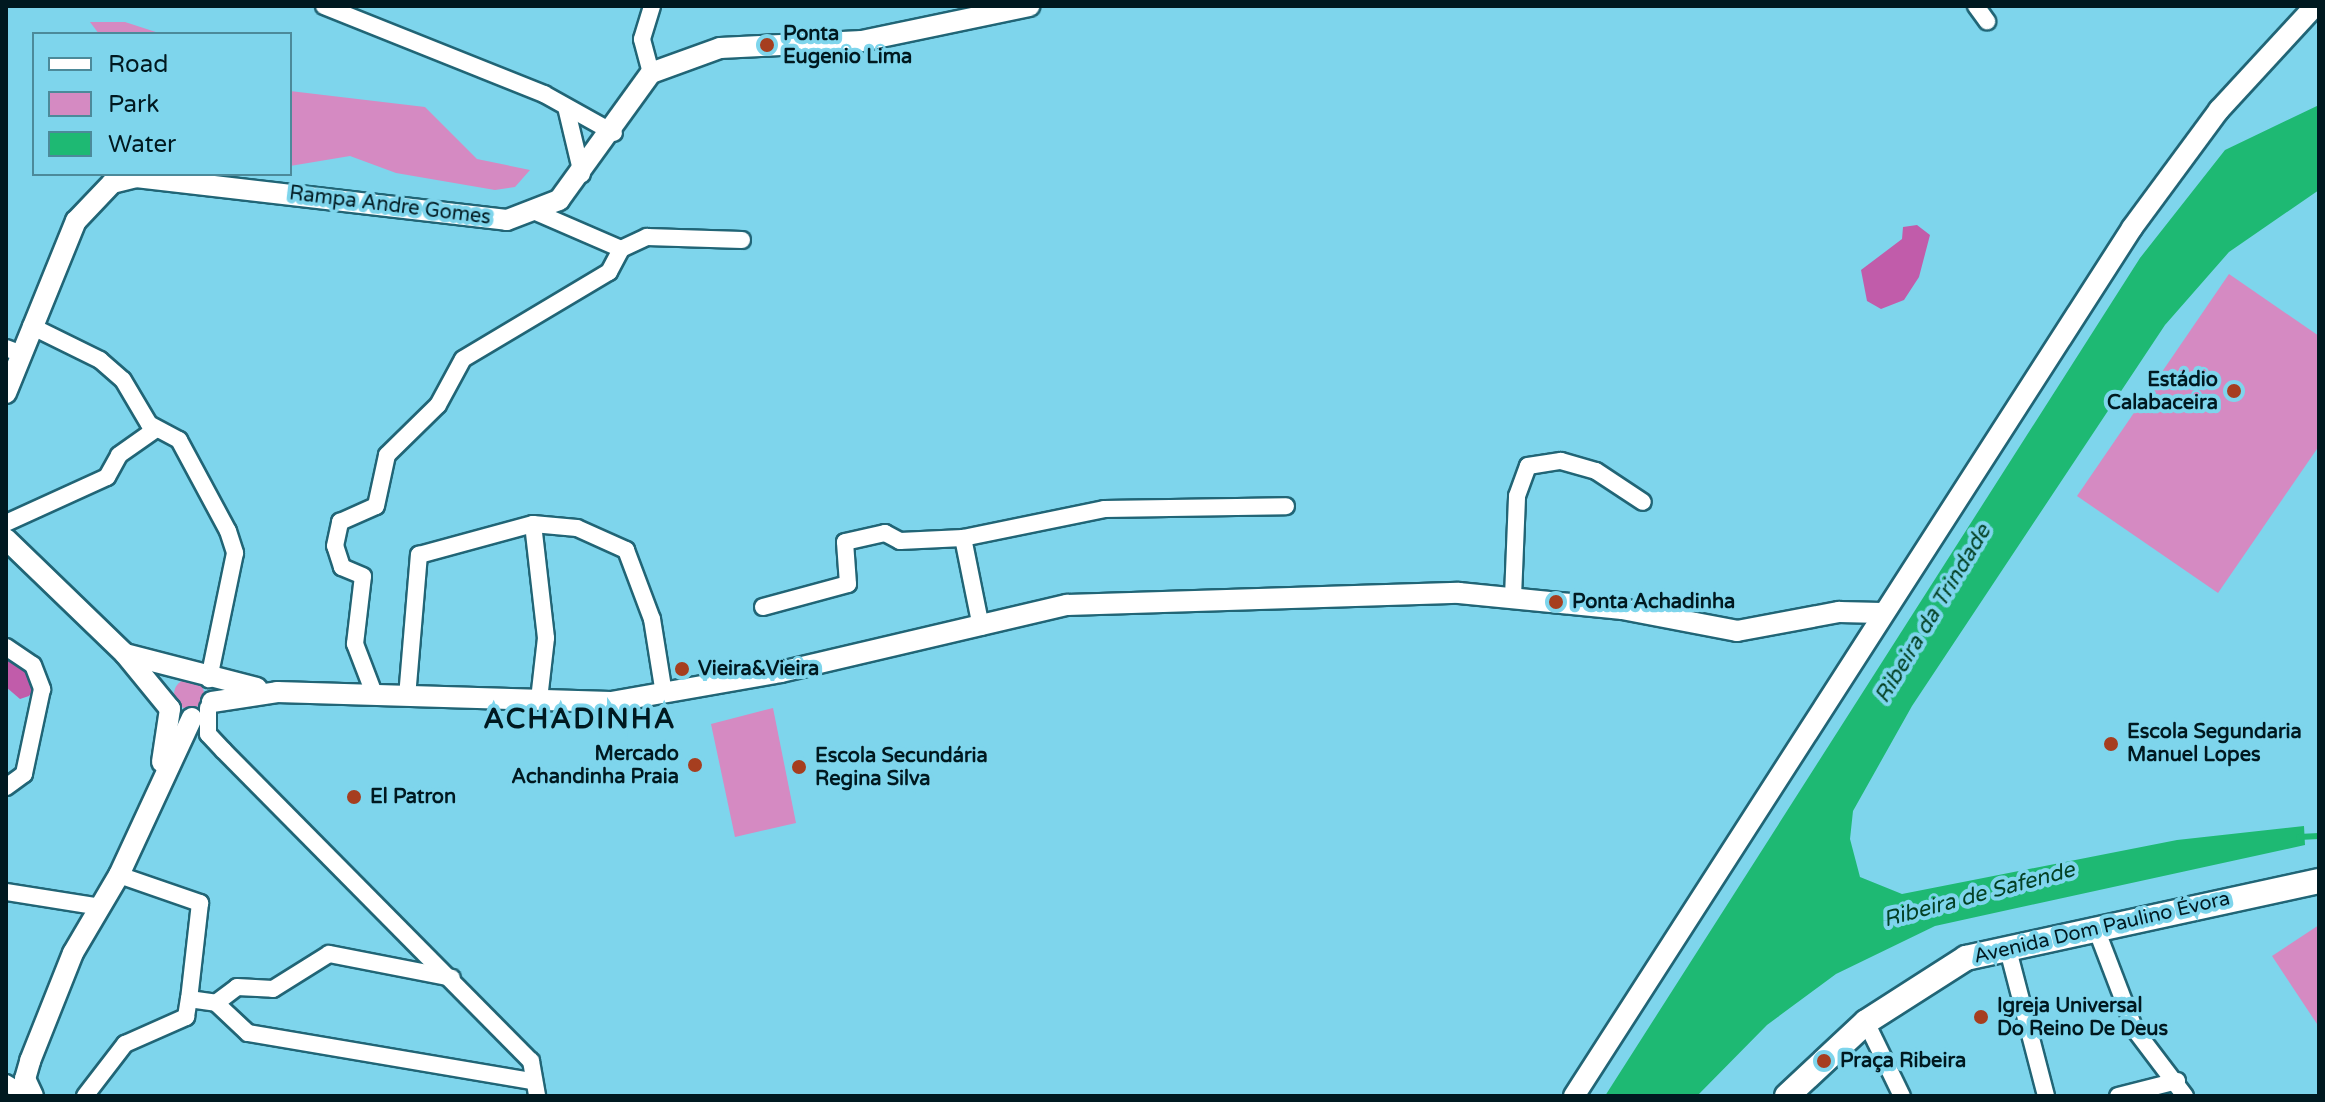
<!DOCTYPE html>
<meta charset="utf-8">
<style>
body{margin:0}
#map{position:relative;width:2325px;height:1102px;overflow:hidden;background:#7ed5ec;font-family:"Varela Round",sans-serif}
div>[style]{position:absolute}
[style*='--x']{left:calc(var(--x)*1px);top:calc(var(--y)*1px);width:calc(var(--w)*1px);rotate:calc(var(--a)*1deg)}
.green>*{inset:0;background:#d58ac2}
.round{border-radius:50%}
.forest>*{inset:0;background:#c15caa}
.water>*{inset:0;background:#1eb973}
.stream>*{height:6px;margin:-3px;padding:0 3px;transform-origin:3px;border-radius:3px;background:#1eb973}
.roads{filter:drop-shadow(2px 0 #216576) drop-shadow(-2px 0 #216576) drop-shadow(0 2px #216576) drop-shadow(0 -2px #216576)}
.minor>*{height:16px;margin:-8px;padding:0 8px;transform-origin:8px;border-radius:8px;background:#fff}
.tertiary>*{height:20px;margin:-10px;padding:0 10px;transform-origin:10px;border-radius:10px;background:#fff}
.primary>*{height:24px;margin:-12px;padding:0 12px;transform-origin:12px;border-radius:12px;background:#fff}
.dots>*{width:22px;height:22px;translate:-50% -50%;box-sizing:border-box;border:4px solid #7ed5ec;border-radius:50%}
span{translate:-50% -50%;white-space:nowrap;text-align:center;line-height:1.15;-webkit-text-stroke:8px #7ed5ec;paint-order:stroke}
.poi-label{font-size:20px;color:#001920;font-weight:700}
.left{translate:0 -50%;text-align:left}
.right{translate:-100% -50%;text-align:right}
.street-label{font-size:20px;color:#001920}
.water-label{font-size:22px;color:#044024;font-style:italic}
.district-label{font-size:28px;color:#001920;font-weight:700;letter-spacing:2px}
.frame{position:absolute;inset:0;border:8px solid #001920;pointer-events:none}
.legend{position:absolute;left:32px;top:32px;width:260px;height:144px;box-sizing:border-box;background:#7ed5ec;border:2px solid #4c8a9a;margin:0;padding:10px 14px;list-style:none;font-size:24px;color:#001920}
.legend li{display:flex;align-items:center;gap:16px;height:40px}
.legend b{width:40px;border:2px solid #4c8a9a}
</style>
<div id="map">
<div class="green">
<div style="clip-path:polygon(90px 22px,125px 22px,162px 34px,99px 34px)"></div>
<div style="clip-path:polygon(290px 91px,425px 107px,477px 159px,530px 170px,515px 187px,495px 190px,396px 173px,350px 156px,290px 166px)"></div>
<div style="clip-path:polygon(2229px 274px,2319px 336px,2319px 446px,2218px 593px,2077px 496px)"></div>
<div class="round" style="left:174px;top:679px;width:30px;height:30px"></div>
<div style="clip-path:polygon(773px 708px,796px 823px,735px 837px,711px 724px)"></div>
<div style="clip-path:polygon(2319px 925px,2319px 1027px,2272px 956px)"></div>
</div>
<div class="forest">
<div style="clip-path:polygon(1917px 225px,1930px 235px,1919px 277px,1904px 300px,1881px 309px,1867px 301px,1861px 270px,1902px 239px,1903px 227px)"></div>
<div style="clip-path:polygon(6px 657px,26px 666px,35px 688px,29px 696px,20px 699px,6px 687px)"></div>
</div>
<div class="water">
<div style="clip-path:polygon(2319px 105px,2319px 190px,2229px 252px,2165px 325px,1912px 706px,1853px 811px,1850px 839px,1860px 877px,1902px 894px,2177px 840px,2304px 826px,2305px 845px,1935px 926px,1836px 974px,1767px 1025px,1697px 1096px,1605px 1096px,2140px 258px,2225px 150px)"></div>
</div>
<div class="stream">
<div style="--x:2299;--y:837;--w:20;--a:-3"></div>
</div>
<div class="roads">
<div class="minor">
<div style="--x:324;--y:6;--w:237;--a:21.8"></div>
<div style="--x:544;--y:94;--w:80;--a:29.1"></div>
<div style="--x:1976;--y:6;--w:19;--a:54"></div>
<div style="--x:651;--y:73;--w:35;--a:-105"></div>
<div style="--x:642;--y:39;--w:34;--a:-73"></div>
<div style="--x:566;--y:107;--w:69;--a:76.6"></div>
<div style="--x:538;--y:213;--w:90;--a:23.4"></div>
<div style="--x:31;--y:326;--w:77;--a:26.2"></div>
<div style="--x:100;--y:360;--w:30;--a:41"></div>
<div style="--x:123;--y:380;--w:51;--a:59.4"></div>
<div style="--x:149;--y:424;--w:34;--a:28"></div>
<div style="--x:179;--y:440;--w:103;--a:61.7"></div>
<div style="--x:228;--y:531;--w:23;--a:72"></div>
<div style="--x:235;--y:553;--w:129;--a:101.7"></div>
<div style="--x:6;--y:348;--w:14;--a:21"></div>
<div style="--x:6;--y:523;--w:111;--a:-24.5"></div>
<div style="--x:107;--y:477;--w:25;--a:-61"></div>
<div style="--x:119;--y:455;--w:45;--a:-35.1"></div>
<div style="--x:533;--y:524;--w:44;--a:5.2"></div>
<div style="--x:577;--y:528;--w:54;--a:24.2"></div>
<div style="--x:626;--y:550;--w:74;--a:69.4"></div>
<div style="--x:652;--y:619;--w:76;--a:80.9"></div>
<div style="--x:1513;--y:597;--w:101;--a:-87.7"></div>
<div style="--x:1517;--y:496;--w:32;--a:-70"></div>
<div style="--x:1528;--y:466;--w:33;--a:-9"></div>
<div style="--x:1561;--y:461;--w:36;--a:16"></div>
<div style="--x:1596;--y:471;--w:56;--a:33.4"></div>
<div style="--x:763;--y:607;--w:88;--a:-15.1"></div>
<div style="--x:848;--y:584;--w:42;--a:-94.1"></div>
<div style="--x:845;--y:542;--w:41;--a:-12.7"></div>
<div style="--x:885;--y:533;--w:17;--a:28"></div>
<div style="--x:900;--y:541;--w:63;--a:-2.7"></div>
<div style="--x:981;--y:627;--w:91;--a:-101.4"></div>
<div style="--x:963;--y:538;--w:144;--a:-11.6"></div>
<div style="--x:1104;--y:509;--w:182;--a:-0.9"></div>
<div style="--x:6;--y:647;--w:32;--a:34"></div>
<div style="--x:33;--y:665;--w:26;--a:69"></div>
<div style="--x:42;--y:689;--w:87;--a:102"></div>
<div style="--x:24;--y:774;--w:22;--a:144"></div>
<div style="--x:375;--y:696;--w:56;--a:-111"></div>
<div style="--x:355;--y:644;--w:68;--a:-83.3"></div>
<div style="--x:363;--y:576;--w:23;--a:-157"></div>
<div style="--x:342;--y:567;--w:22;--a:-108"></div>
<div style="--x:335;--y:546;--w:25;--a:-78"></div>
<div style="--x:340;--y:522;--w:39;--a:-24"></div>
<div style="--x:376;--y:506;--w:52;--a:-77.8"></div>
<div style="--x:387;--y:455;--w:71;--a:-44.4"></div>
<div style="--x:438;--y:405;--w:52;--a:-61.5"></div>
<div style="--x:463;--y:359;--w:170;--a:-30.8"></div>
<div style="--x:609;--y:272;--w:26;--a:-62"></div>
<div style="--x:621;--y:249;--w:29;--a:-25"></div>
<div style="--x:647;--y:237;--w:95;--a:1.8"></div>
<div style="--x:407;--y:697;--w:143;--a:-85.2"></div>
<div style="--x:419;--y:555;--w:118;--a:-15.2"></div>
<div style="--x:533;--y:524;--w:115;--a:83.5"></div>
<div style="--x:546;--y:638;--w:61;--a:96.5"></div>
<div style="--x:208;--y:708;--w:26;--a:90"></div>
<div style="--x:208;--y:734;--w:23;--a:47"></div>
<div style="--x:224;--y:751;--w:436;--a:45.3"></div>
<div style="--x:531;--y:1061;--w:36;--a:80"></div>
<div style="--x:119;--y:875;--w:86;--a:19.1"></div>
<div style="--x:200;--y:903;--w:97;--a:96.5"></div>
<div style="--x:189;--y:999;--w:27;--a:8"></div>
<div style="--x:216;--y:1003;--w:44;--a:43.2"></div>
<div style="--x:248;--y:1033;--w:289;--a:9.6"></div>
<div style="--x:6;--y:892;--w:96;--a:9"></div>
<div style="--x:2095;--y:926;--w:111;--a:69"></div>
<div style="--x:2135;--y:1030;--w:83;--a:52.9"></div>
<div style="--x:2007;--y:946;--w:155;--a:75.4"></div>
<div style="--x:216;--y:1003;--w:26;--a:-37"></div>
<div style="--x:237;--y:987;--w:36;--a:3"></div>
<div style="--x:273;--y:989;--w:66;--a:-32"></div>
<div style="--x:329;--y:954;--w:125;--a:11"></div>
<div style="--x:1866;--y:1022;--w:82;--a:64.1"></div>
<div style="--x:6;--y:1083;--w:26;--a:31"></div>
<div style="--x:85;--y:1096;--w:66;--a:-52.4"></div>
<div style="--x:125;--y:1044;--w:67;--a:-23.9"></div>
<div style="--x:186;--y:1017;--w:18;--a:-81"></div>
<div style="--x:2118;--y:1096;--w:61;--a:-14.3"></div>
</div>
<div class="tertiary">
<div style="--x:6;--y:393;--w:186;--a:-67.9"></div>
<div style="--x:76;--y:221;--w:52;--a:-46.5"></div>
<div style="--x:112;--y:183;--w:25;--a:-14"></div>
<div style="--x:136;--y:177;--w:373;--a:6.6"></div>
<div style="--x:507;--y:220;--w:56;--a:-21"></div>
<div style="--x:559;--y:200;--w:157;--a:-54.1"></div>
<div style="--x:651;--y:73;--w:73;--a:-19.9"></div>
<div style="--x:720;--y:48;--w:142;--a:-2.8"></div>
<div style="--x:862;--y:41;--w:171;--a:-11.8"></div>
<div style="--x:6;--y:539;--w:165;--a:44"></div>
<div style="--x:125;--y:654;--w:71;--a:50.7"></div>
<div style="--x:125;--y:654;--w:136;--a:14.4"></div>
<div style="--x:212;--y:702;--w:66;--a:-8.7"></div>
<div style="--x:277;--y:692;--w:334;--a:1.7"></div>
<div style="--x:611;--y:702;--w:173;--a:-10"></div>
<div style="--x:781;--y:672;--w:294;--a:-13.2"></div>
<div style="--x:1067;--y:605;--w:392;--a:-1.8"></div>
<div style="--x:1459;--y:593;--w:164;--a:5.6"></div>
<div style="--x:1622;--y:609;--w:117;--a:10.8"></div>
<div style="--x:1737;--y:631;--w:104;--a:-10.6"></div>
<div style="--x:1839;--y:612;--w:43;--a:1.3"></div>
<div style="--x:162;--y:762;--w:54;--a:-81.4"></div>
<div style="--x:33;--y:1096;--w:19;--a:-115"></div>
<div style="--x:25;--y:1079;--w:19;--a:-74"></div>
<div style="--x:30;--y:1061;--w:116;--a:-68.3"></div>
<div style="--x:73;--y:953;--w:91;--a:-59.5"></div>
<div style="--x:119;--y:875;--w:173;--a:-65.1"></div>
<div style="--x:1574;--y:1096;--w:1032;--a:-57.26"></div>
<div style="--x:2132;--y:228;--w:147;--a:-53.6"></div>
<div style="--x:2219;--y:110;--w:142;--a:-47.3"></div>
</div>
<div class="primary">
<div style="--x:1787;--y:1096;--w:108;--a:-43.1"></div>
<div style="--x:1866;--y:1022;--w:119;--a:-32.6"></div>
<div style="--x:1966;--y:958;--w:361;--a:-12.3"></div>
</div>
</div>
<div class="dots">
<div style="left:767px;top:45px;background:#a63e1f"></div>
<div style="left:2234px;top:391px;background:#a63e1f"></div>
<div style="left:1556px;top:602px;background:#a63e1f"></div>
<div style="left:682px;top:669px;background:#a63e1f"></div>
<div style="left:2111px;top:744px;background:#a63e1f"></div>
<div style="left:695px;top:765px;background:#a63e1f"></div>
<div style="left:799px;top:767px;background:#a63e1f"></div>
<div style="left:354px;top:797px;background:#a63e1f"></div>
<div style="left:1981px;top:1017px;background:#a63e1f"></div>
<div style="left:1824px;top:1061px;background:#a63e1f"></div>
</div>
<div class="poi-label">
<span class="left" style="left:783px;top:46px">Ponta<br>Eugenio Lima</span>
<span class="right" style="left:2218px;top:392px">Estádio<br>Calabaceira</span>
<span class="left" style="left:1572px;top:602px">Ponta Achadinha</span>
<span class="left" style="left:698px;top:669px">Vieira&amp;Vieira</span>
<span class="left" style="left:2127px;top:744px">Escola Segundaria<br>Manuel Lopes</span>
<span class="right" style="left:679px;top:766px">Mercado<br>Achandinha Praia</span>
<span class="left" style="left:815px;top:768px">Escola Secundária<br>Regina Silva</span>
<span class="left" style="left:370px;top:797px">El Patron</span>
<span class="left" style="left:1997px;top:1018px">Igreja Universal<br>Do Reino De Deus</span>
<span class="left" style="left:1840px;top:1061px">Praça Ribeira</span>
</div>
<div class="street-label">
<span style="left:390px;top:206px;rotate:7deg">Rampa Andre Gomes</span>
<span style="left:2102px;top:928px;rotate:-13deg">Avenida Dom Paulino Évora</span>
</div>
<div class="water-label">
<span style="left:1933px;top:614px;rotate:-59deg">Ribeira da Trindade</span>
<span style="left:1979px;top:895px;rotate:-15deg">Ribeira de Safende</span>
</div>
<div class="district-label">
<span style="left:580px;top:719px">ACHADINHA</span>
</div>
<div class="frame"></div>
<ul class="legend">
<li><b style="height:10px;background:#fff"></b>Road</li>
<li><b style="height:22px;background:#d58ac2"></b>Park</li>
<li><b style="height:22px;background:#1eb973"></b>Water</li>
</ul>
</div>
